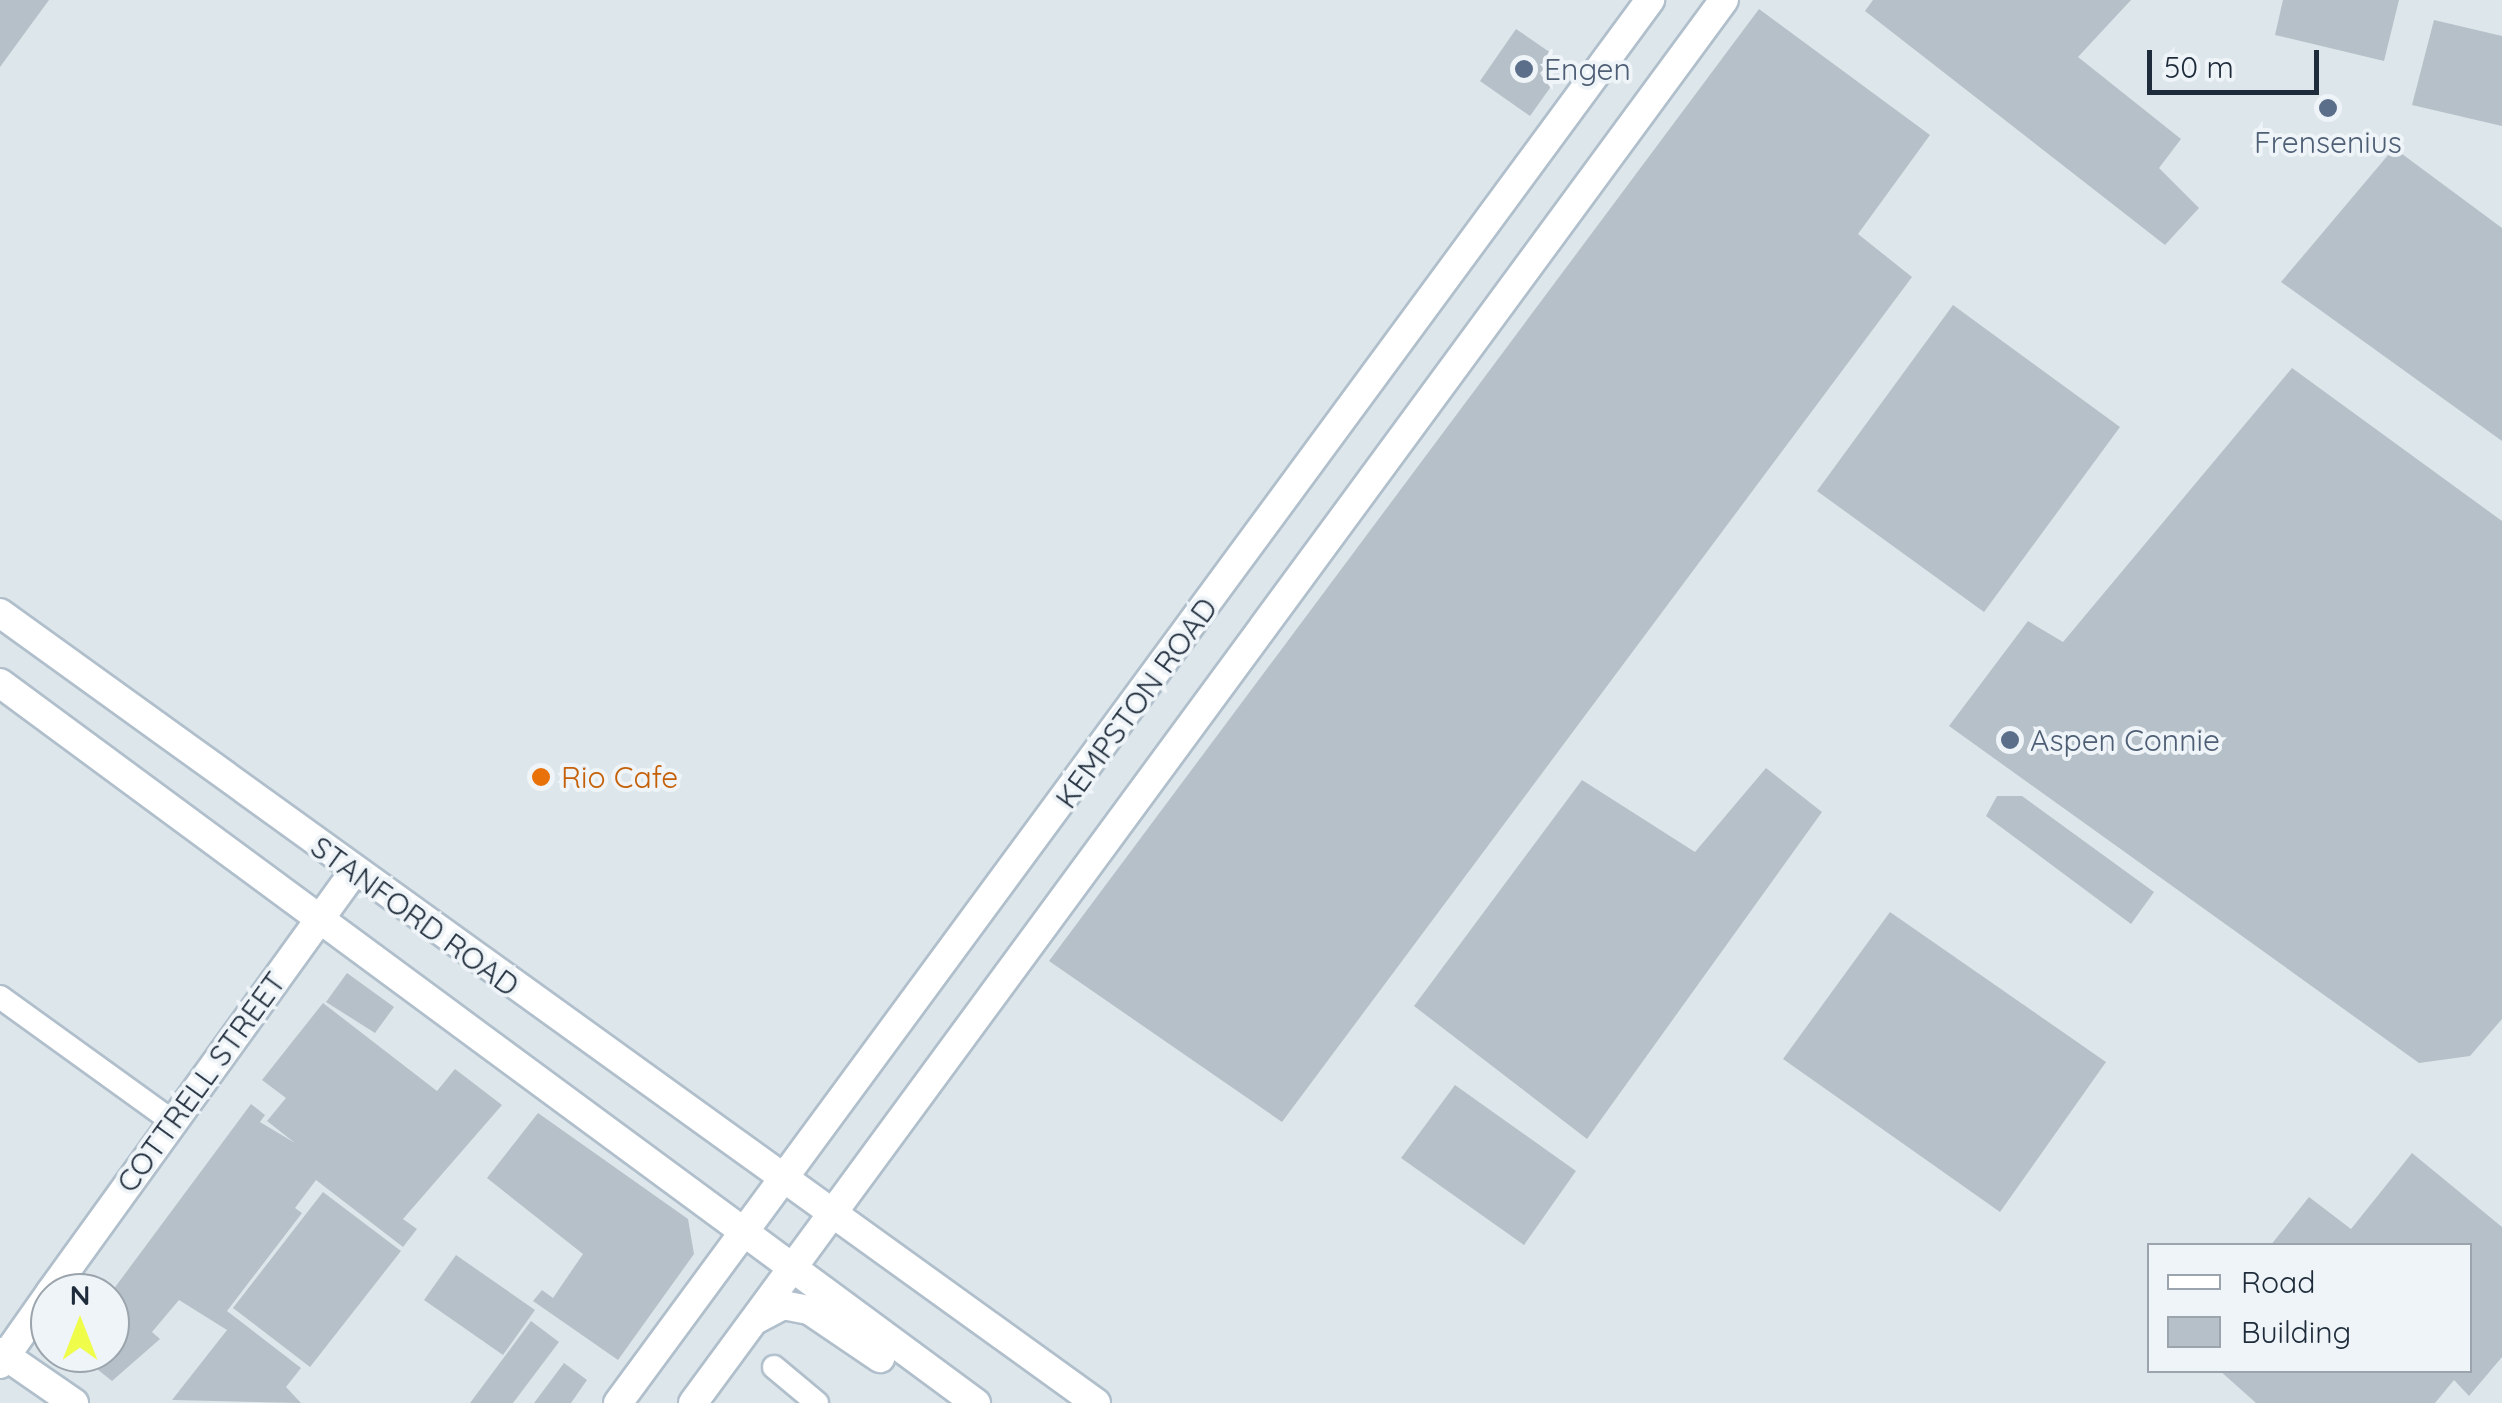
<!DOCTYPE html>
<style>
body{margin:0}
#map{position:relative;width:2502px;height:1403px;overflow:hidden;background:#dde6eb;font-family:Quicksand,sans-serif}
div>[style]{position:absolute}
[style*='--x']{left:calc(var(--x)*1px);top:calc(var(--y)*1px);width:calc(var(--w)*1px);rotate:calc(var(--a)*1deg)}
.building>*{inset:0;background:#b6c0c8}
.roads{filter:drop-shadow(2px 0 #b0bfcb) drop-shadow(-2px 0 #b0bfcb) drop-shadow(0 2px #b0bfcb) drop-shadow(0 -2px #b0bfcb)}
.minor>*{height:22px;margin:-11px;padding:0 11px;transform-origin:11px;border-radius:11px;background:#fff}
.tertiary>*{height:28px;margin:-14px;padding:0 14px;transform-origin:14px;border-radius:14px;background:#fff}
.secondary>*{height:28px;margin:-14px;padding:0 14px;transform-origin:14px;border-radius:14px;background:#fff}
.dots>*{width:28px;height:28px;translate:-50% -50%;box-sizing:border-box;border:5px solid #eef4f7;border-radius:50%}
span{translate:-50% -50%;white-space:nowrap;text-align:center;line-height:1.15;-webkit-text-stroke:8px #eef4f7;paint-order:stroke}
.service-label{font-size:30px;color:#4e5e75}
.left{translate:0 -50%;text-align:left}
.street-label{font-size:30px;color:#1e2b3b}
.food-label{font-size:30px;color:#c56008}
.legend{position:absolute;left:2147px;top:1243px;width:325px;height:130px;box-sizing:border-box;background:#eef4f7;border:2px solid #9ba4ac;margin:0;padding:12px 18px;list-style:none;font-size:30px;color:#1e2b3b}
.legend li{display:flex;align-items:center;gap:20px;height:50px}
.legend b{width:50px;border:2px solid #9ba4ac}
.north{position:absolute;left:30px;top:1273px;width:100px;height:100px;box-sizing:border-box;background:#eef4f7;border:2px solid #9ba4ac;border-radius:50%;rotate:0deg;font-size:28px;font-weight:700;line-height:40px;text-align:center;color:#1e2b3b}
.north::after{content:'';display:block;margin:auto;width:35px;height:45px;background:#effc4a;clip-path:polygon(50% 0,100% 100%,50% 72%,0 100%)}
.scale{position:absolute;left:2147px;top:50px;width:172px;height:45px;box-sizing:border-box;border:5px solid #1e2b3b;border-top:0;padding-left:12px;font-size:30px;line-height:35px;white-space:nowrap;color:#1e2b3b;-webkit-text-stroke:8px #eef4f7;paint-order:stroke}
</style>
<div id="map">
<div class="building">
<div style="clip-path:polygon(0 0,49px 0,0 67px)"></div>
<div style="clip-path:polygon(1873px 0,2131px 0,2078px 57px,2181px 139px,2159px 168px,2199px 208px,2165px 245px,1865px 11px)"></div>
<div style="clip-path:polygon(2283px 0,2399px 0,2384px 61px,2275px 35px)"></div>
<div style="clip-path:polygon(1759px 9px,1930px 135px,1858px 234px,1912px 277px,1282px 1122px,1049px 961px)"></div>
<div style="clip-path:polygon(2434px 20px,2502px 36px,2502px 126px,2412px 105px)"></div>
<div style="clip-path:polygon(1516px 29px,1567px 64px,1530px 116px,1480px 81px)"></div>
<div style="clip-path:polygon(2394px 148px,2502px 228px,2502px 441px,2281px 282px)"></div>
<div style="clip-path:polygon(1953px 305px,2120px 427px,1984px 612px,1817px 491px)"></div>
<div style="clip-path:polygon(2292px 368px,2502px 521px,2502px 1019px,2470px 1056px,2419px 1063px,1949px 726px,2028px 621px,2063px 642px)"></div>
<div style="clip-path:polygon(1766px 768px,1822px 812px,1587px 1139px,1414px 1006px,1582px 780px,1695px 852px)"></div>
<div style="clip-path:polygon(1997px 796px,2022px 796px,2154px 892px,2131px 924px,1986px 816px)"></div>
<div style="clip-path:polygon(1890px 912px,2106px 1062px,2000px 1212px,1783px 1059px)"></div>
<div style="clip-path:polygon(347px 973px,394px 1007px,375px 1033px,326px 1002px)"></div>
<div style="clip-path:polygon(323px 1003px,437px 1091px,455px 1069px,502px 1105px,403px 1219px,417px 1229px,403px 1247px,316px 1180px,295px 1208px,302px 1213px,227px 1311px,301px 1368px,286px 1387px,301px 1403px,172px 1400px,227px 1330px,179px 1300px,152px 1332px,160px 1339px,112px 1381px,77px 1353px,110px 1353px,110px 1294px,251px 1104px,265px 1115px,260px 1122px,295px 1143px,267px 1121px,286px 1098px,262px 1080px)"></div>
<div style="clip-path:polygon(1455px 1085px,1576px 1171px,1524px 1245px,1401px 1158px)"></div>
<div style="clip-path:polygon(538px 1113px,688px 1219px,694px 1254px,618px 1360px,533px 1301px,542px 1290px,553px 1298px,583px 1254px,487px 1178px)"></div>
<div style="clip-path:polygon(2412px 1153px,2502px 1227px,2502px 1357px,2469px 1396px,2454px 1380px,2435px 1403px,2256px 1403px,2219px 1370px,2470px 1370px,2470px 1246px,2270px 1246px,2309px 1197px,2351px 1229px)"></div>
<div style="clip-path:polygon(323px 1192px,401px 1251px,310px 1367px,233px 1308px)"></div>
<div style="clip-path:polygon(456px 1255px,535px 1310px,503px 1355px,424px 1300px)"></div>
<div style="clip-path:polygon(531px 1321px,559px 1342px,513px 1403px,470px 1403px)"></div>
<div style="clip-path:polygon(564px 1363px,587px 1380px,571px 1403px,534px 1403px)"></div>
</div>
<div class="roads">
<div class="minor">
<div style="--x:0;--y:997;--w:212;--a:35.8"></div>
<div style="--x:774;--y:1367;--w:56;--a:39.9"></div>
</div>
<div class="tertiary">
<div style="--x:50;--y:1293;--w:518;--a:-54.19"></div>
<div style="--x:0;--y:1352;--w:90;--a:34.6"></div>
<div style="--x:0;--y:1364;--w:87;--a:-54.8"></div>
</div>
<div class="secondary">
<div style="--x:0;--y:613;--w:1351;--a:35.78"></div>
<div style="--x:0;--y:683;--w:1213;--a:36.42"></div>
<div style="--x:757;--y:1319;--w:30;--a:-28"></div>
<div style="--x:783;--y:1305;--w:26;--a:11"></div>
<div style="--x:809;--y:1310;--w:86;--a:34.1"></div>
<div style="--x:618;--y:1403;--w:1742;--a:-53.66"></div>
<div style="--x:693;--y:1403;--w:1741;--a:-53.69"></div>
</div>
</div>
<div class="dots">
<div style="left:1524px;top:69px;background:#5c6f8a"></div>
<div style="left:2328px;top:108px;background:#5c6f8a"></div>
<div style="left:2010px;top:740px;background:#5c6f8a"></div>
<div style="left:541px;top:777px;background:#e8710a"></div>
</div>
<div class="service-label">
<span class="left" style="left:1544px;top:69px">Engen</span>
<span style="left:2328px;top:142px">Frensenius</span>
<span class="left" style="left:2030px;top:740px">Aspen Connie</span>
</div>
<div class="street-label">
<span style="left:1136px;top:703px;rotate:-54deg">KEMPSTON ROAD</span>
<span style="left:415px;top:916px;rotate:36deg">STANFORD ROAD</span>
<span style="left:201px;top:1082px;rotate:-54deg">COTTRELL STREET</span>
</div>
<div class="food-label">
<span class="left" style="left:561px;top:777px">Rio Cafe</span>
</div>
<ul class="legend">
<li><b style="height:12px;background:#fff"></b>Road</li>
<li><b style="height:28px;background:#b6c0c8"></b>Building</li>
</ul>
<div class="north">N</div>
<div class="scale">50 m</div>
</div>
